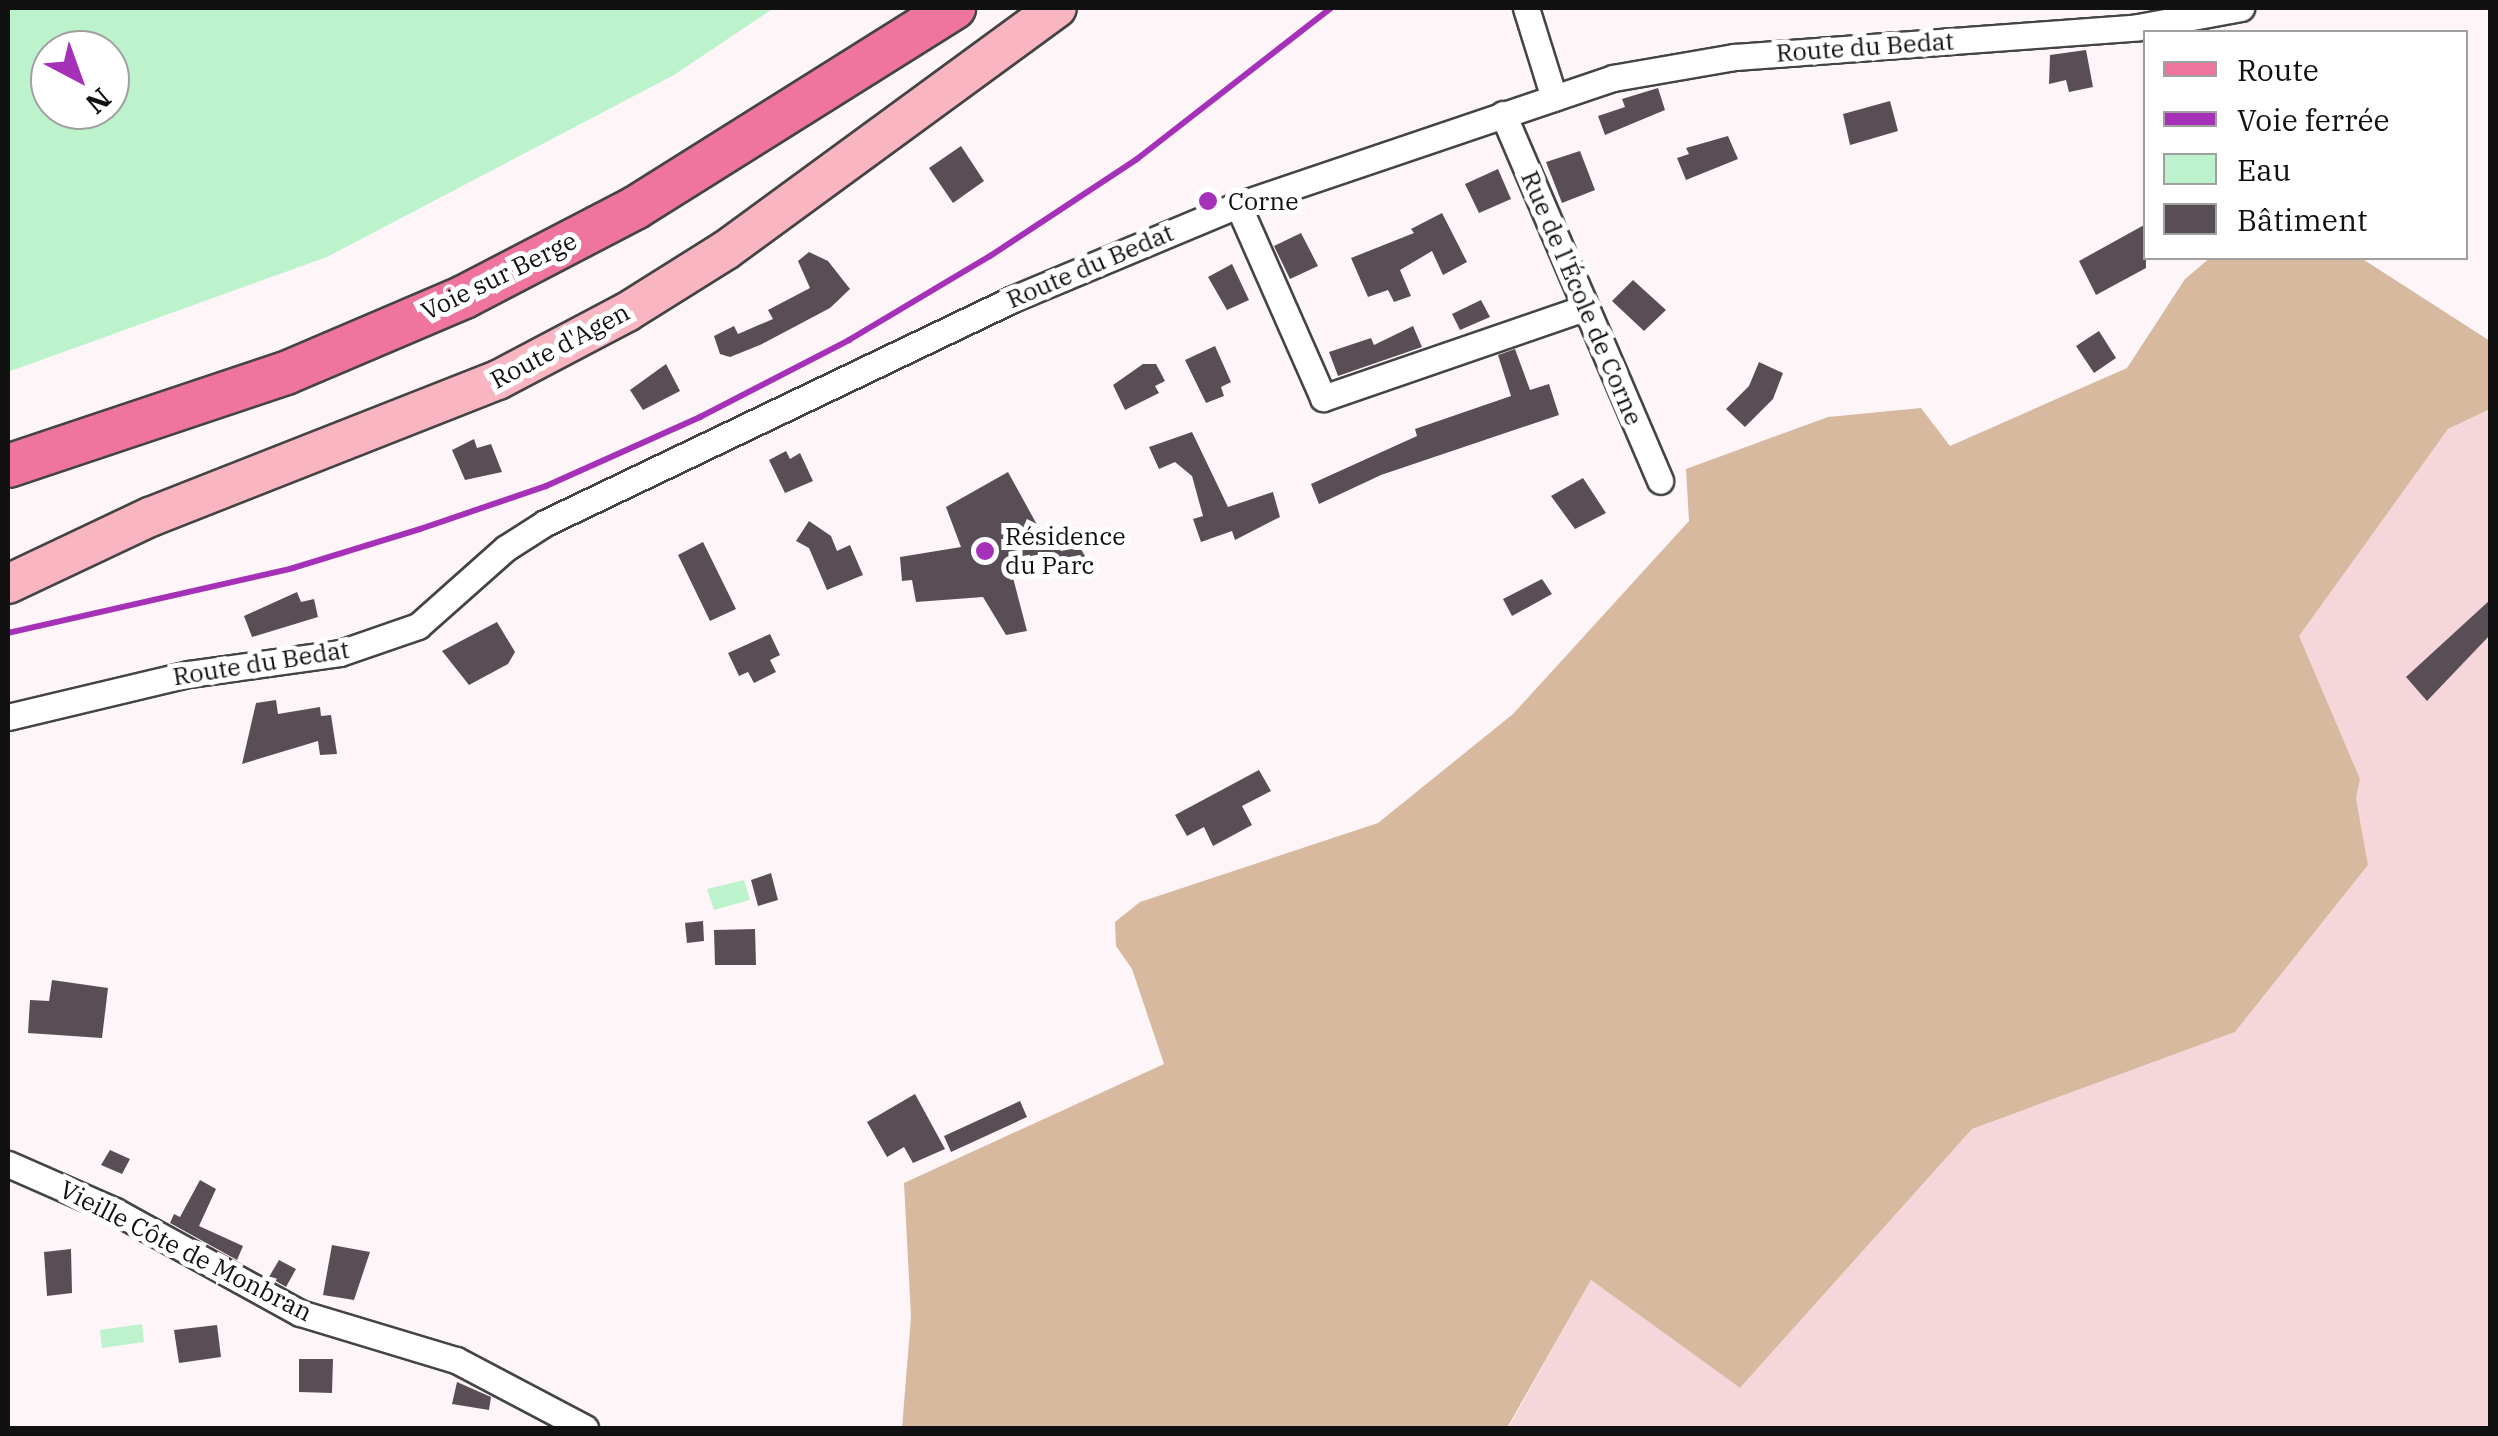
<!DOCTYPE html>
<meta charset="utf-8">
<style>
body{margin:0}
#map{position:relative;width:2498px;height:1436px;overflow:hidden;background:#fef5f8;font-family:"IBM Plex Serif",serif}
div>[style]{position:absolute}
[style*='--x']{left:calc(var(--x)*1px);top:calc(var(--y)*1px);width:calc(var(--w)*1px);rotate:calc(var(--a)*1deg)}
.farmland>*{inset:0;background:#f4d6db}
.forest>*{inset:0;background:#d7b9a0}
.water>*{inset:0;background:#bdf3cc}
.building>*{inset:0;background:#594e56}
.roads{filter:drop-shadow(2px 0 #444) drop-shadow(-2px 0 #444) drop-shadow(0 2px #444) drop-shadow(0 -2px #444)}
.street>*{height:25px;margin:-12.5px;padding:0 12.5px;transform-origin:12.5px;border-radius:12.5px;background:#fff}
.secondary>*{height:38px;margin:-19px;padding:0 19px;transform-origin:19px;border-radius:19px;background:#fab5c3}
.primary>*{height:42px;margin:-21px;padding:0 21px;transform-origin:21px;border-radius:21px;background:#ef749e}
.rail>*{height:6px;margin:-3px;padding:0 3px;transform-origin:3px;border-radius:3px;background:#a531b9}
.dots>*{width:28px;height:28px;translate:-50% -50%;box-sizing:border-box;border:5px solid #fff;border-radius:50%}
span{translate:-50% -50%;white-space:nowrap;text-align:center;line-height:1.15;-webkit-text-stroke:10px #fff;paint-order:stroke}
.street-label{font-size:25px;color:#111}
.poi-label{font-size:25px;color:#111}
.left{translate:0 -50%;text-align:left}
.frame{position:absolute;inset:0;border:10px solid #111;pointer-events:none}
.legend{position:absolute;left:2143px;top:30px;width:325px;height:230px;box-sizing:border-box;background:#fff;border:2px solid #a0a0a0;margin:0;padding:12px 18px;list-style:none;font-size:30px;color:#111}
.legend li{display:flex;align-items:center;gap:20px;height:50px}
.legend b{width:50px;border:2px solid #a0a0a0}
.north{position:absolute;left:30px;top:30px;width:100px;height:100px;box-sizing:border-box;background:#fff;border:2px solid #a0a0a0;border-radius:50%;rotate:139deg;font-size:28px;font-weight:700;line-height:40px;text-align:center;color:#111}
.north::after{content:'';display:block;margin:auto;width:35px;height:45px;background:#a531b9;clip-path:polygon(50% 0,100% 100%,50% 72%,0 100%)}
</style>
<div id="map">
<div class="farmland">
<div style="clip-path:polygon(2490px 409px,2490px 1428px,1508px 1428px,1591px 1280px,1740px 1388px,1972px 1129px,2235px 1032px,2368px 865px,2356px 798px,2360px 779px,2298px 636px,2448px 429px)"></div>
</div>
<div class="forest">
<div style="clip-path:polygon(2210px 258px,2361px 258px,2490px 341px,2490px 409px,2448px 429px,2299px 636px,2360px 779px,2356px 798px,2368px 865px,2235px 1032px,1972px 1129px,1740px 1388px,1591px 1280px,1507px 1428px,902px 1428px,911px 1317px,904px 1183px,1164px 1064px,1132px 969px,1116px 946px,1115px 922px,1140px 902px,1378px 823px,1513px 714px,1689px 521px,1686px 469px,1828px 417px,1921px 408px,1950px 446px,2127px 368px,2185px 279px)"></div>
</div>
<div class="water">
<div style="clip-path:polygon(evenodd,8px 8px,774px 8px,674px 75px,327px 257px,8px 372px,8px 8px,50px 50px,110px 50px,110px 110px,50px 110px,50px 50px)"></div>
<div style="clip-path:polygon(744px 880px,750px 900px,714px 910px,707px 889px)"></div>
<div style="clip-path:polygon(142px 1324px,144px 1342px,102px 1348px,100px 1330px)"></div>
</div>
<div class="building">
<div style="clip-path:polygon(2086px 50px,2093px 87px,2069px 92px,2066px 80px,2049px 84px,2050px 55px)"></div>
<div style="clip-path:polygon(1658px 88px,1665px 110px,1605px 135px,1598px 116px,1625px 107px,1622px 99px)"></div>
<div style="clip-path:polygon(1890px 101px,1898px 131px,1850px 145px,1843px 114px)"></div>
<div style="clip-path:polygon(1728px 136px,1738px 159px,1686px 180px,1677px 158px,1689px 154px,1686px 148px)"></div>
<div style="clip-path:polygon(961px 146px,984px 181px,953px 203px,929px 168px)"></div>
<div style="clip-path:polygon(1580px 151px,1595px 190px,1562px 203px,1546px 162px)"></div>
<div style="clip-path:polygon(1498px 169px,1511px 199px,1479px 213px,1465px 184px)"></div>
<div style="clip-path:polygon(1442px 213px,1467px 262px,1443px 275px,1432px 251px,1400px 270px,1411px 296px,1394px 302px,1388px 290px,1368px 297px,1351px 258px,1414px 233px,1411px 229px)"></div>
<div style="clip-path:polygon(2146px 224px,2146px 268px,2096px 295px,2079px 261px)"></div>
<div style="clip-path:polygon(1301px 233px,1318px 266px,1290px 279px,1274px 246px)"></div>
<div style="clip-path:polygon(809px 252px,828px 261px,850px 289px,830px 308px,760px 345px,730px 357px,720px 354px,714px 336px,734px 326px,738px 334px,773px 319px,768px 310px,810px 288px,798px 261px)"></div>
<div style="clip-path:polygon(1232px 264px,1249px 300px,1227px 310px,1208px 277px)"></div>
<div style="clip-path:polygon(1633px 280px,1666px 310px,1644px 331px,1612px 301px)"></div>
<div style="clip-path:polygon(1481px 300px,1490px 317px,1460px 330px,1452px 314px)"></div>
<div style="clip-path:polygon(1413px 326px,1422px 347px,1338px 376px,1329px 352px,1371px 338px,1374px 345px)"></div>
<div style="clip-path:polygon(2099px 331px,2116px 358px,2094px 373px,2076px 346px)"></div>
<div style="clip-path:polygon(1215px 346px,1231px 382px,1221px 387px,1224px 396px,1206px 403px,1185px 360px)"></div>
<div style="clip-path:polygon(1515px 349px,1530px 390px,1549px 384px,1559px 415px,1381px 475px,1319px 504px,1311px 484px,1417px 436px,1415px 429px,1511px 396px,1498px 355px)"></div>
<div style="clip-path:polygon(1759px 362px,1783px 373px,1773px 399px,1745px 427px,1726px 409px,1749px 386px)"></div>
<div style="clip-path:polygon(666px 364px,680px 391px,643px 410px,630px 390px)"></div>
<div style="clip-path:polygon(1143px 364px,1156px 364px,1165px 381px,1155px 386px,1159px 393px,1125px 410px,1113px 385px)"></div>
<div style="clip-path:polygon(1192px 432px,1228px 507px,1273px 492px,1280px 517px,1235px 540px,1232px 531px,1201px 542px,1193px 519px,1203px 516px,1192px 476px,1175px 462px,1159px 469px,1149px 447px)"></div>
<div style="clip-path:polygon(474px 439px,477px 448px,491px 444px,502px 472px,465px 480px,452px 450px)"></div>
<div style="clip-path:polygon(786px 451px,790px 459px,800px 453px,813px 481px,785px 493px,769px 460px)"></div>
<div style="clip-path:polygon(1008px 472px,1041px 532px,1052px 526px,1075px 539px,1085px 556px,1049px 577px,1039px 558px,1012px 574px,1027px 631px,1006px 635px,983px 597px,916px 602px,912px 580px,902px 581px,900px 557px,961px 547px,946px 507px)"></div>
<div style="clip-path:polygon(1583px 478px,1606px 513px,1575px 529px,1551px 496px)"></div>
<div style="clip-path:polygon(809px 521px,831px 536px,837px 551px,850px 545px,863px 575px,827px 590px,809px 548px,796px 541px)"></div>
<div style="clip-path:polygon(703px 542px,736px 609px,710px 621px,678px 555px)"></div>
<div style="clip-path:polygon(1542px 579px,1552px 594px,1512px 616px,1503px 599px)"></div>
<div style="clip-path:polygon(297px 592px,301px 602px,314px 599px,318px 617px,252px 637px,244px 616px)"></div>
<div style="clip-path:polygon(2490px 600px,2490px 635px,2427px 701px,2406px 677px)"></div>
<div style="clip-path:polygon(497px 622px,515px 652px,508px 664px,469px 685px,442px 651px)"></div>
<div style="clip-path:polygon(770px 634px,780px 655px,770px 660px,776px 672px,754px 683px,748px 672px,739px 676px,728px 653px)"></div>
<div style="clip-path:polygon(276px 700px,278px 714px,320px 707px,321px 716px,331px 715px,337px 754px,320px 755px,318px 741px,242px 764px,256px 703px)"></div>
<div style="clip-path:polygon(1259px 770px,1271px 791px,1242px 806px,1252px 825px,1213px 846px,1204px 827px,1187px 836px,1175px 815px)"></div>
<div style="clip-path:polygon(771px 873px,778px 900px,758px 906px,751px 880px)"></div>
<div style="clip-path:polygon(703px 921px,704px 941px,687px 943px,685px 923px)"></div>
<div style="clip-path:polygon(755px 929px,756px 965px,715px 965px,714px 930px)"></div>
<div style="clip-path:polygon(52px 980px,108px 988px,102px 1038px,28px 1033px,30px 1000px,49px 1001px)"></div>
<div style="clip-path:polygon(915px 1094px,945px 1149px,913px 1163px,904px 1147px,887px 1157px,867px 1122px)"></div>
<div style="clip-path:polygon(1020px 1101px,1027px 1117px,951px 1152px,944px 1136px)"></div>
<div style="clip-path:polygon(110px 1150px,130px 1159px,122px 1174px,101px 1165px)"></div>
<div style="clip-path:polygon(200px 1180px,216px 1189px,199px 1226px,243px 1246px,237px 1260px,170px 1223px,174px 1214px,180px 1217px)"></div>
<div style="clip-path:polygon(332px 1245px,370px 1252px,354px 1300px,323px 1295px)"></div>
<div style="clip-path:polygon(71px 1249px,72px 1293px,47px 1296px,44px 1252px)"></div>
<div style="clip-path:polygon(279px 1260px,296px 1269px,286px 1287px,269px 1277px)"></div>
<div style="clip-path:polygon(217px 1325px,221px 1357px,179px 1363px,174px 1330px)"></div>
<div style="clip-path:polygon(299px 1359px,333px 1359px,332px 1393px,299px 1392px)"></div>
<div style="clip-path:polygon(457px 1382px,491px 1397px,489px 1410px,452px 1404px)"></div>
</div>
<div class="roads">
<div class="street">
<div style="--x:1526;--y:8;--w:94;--a:72.7"></div>
<div style="--x:1503;--y:114;--w:399;--a:66.8"></div>
<div style="--x:1238;--y:205;--w:211;--a:66.2"></div>
<div style="--x:1323;--y:398;--w:277;--a:-19"></div>
<div style="--x:8;--y:717;--w:186;--a:-13.4"></div>
<div style="--x:189;--y:674;--w:152;--a:-7.9"></div>
<div style="--x:340;--y:653;--w:83;--a:-19.1"></div>
<div style="--x:418;--y:626;--w:118;--a:-41.6"></div>
<div style="--x:506;--y:548;--w:46;--a:-32.7"></div>
<div style="--x:545;--y:523;--w:519;--a:-25.58"></div>
<div style="--x:1013;--y:299;--w:244;--a:-22.7"></div>
<div style="--x:1238;--y:205;--w:396;--a:-18.7"></div>
<div style="--x:1613;--y:78;--w:123;--a:-9.8"></div>
<div style="--x:1734;--y:57;--w:405;--a:-4.2"></div>
<div style="--x:2138;--y:27;--w:105;--a:-10.5"></div>
<div style="--x:8;--y:1164;--w:117;--a:23.7"></div>
<div style="--x:115;--y:1211;--w:211;--a:28.9"></div>
<div style="--x:300;--y:1313;--w:163;--a:16.8"></div>
<div style="--x:456;--y:1360;--w:146;--a:27.8"></div>
</div>
<div class="secondary">
<div style="--x:8;--y:584;--w:157;--a:-25.3"></div>
<div style="--x:150;--y:517;--w:374;--a:-21.5"></div>
<div style="--x:498;--y:380;--w:146;--a:-27.8"></div>
<div style="--x:627;--y:312;--w:117;--a:-32.1"></div>
<div style="--x:726;--y:250;--w:410;--a:-36.2"></div>
</div>
<div class="primary">
<div style="--x:8;--y:466;--w:293;--a:-18.5"></div>
<div style="--x:286;--y:373;--w:194;--a:-23.1"></div>
<div style="--x:464;--y:297;--w:193;--a:-27.5"></div>
<div style="--x:635;--y:208;--w:377;--a:-32.1"></div>
</div>
</div>
<div class="rail">
<div style="--x:8;--y:633;--w:292;--a:-12.8"></div>
<div style="--x:293;--y:568;--w:133;--a:-17.1"></div>
<div style="--x:420;--y:529;--w:133;--a:-18.8"></div>
<div style="--x:546;--y:486;--w:169;--a:-24.1"></div>
<div style="--x:700;--y:417;--w:168;--a:-27.3"></div>
<div style="--x:849;--y:340;--w:164;--a:-30.8"></div>
<div style="--x:990;--y:256;--w:176;--a:-33.4"></div>
<div style="--x:1137;--y:159;--w:246;--a:-37.9"></div>
</div>
<div class="dots">
<div style="left:1208px;top:201px;background:#a531b9"></div>
<div style="left:985px;top:551px;background:#a531b9"></div>
</div>
<div class="street-label">
<span style="left:1865px;top:47px;rotate:-4deg">Route du Bedat</span>
<span style="left:1090px;top:266px;rotate:-23deg">Route du Bedat</span>
<span style="left:499px;top:276px;rotate:-26deg">Voie sur Berge</span>
<span style="left:1582px;top:298px;rotate:67deg">Rue de l'École de Corne</span>
<span style="left:560px;top:346px;rotate:-28deg">Route d'Agen</span>
<span style="left:261px;top:663px;rotate:-9deg">Route du Bedat</span>
<span style="left:186px;top:1251px;rotate:27deg">Vieille Côte de Monbran</span>
</div>
<div class="poi-label">
<span class="left" style="left:1228px;top:201px">Corne</span>
<span class="left" style="left:1005px;top:551px">Résidence<br>du Parc</span>
</div>
<div class="frame"></div>
<ul class="legend">
<li><b style="height:12px;background:#ef749e"></b>Route</li>
<li><b style="height:12px;background:#a531b9"></b>Voie ferrée</li>
<li><b style="height:28px;background:#bdf3cc"></b>Eau</li>
<li><b style="height:28px;background:#594e56"></b>Bâtiment</li>
</ul>
<div class="north">N</div>
</div>
